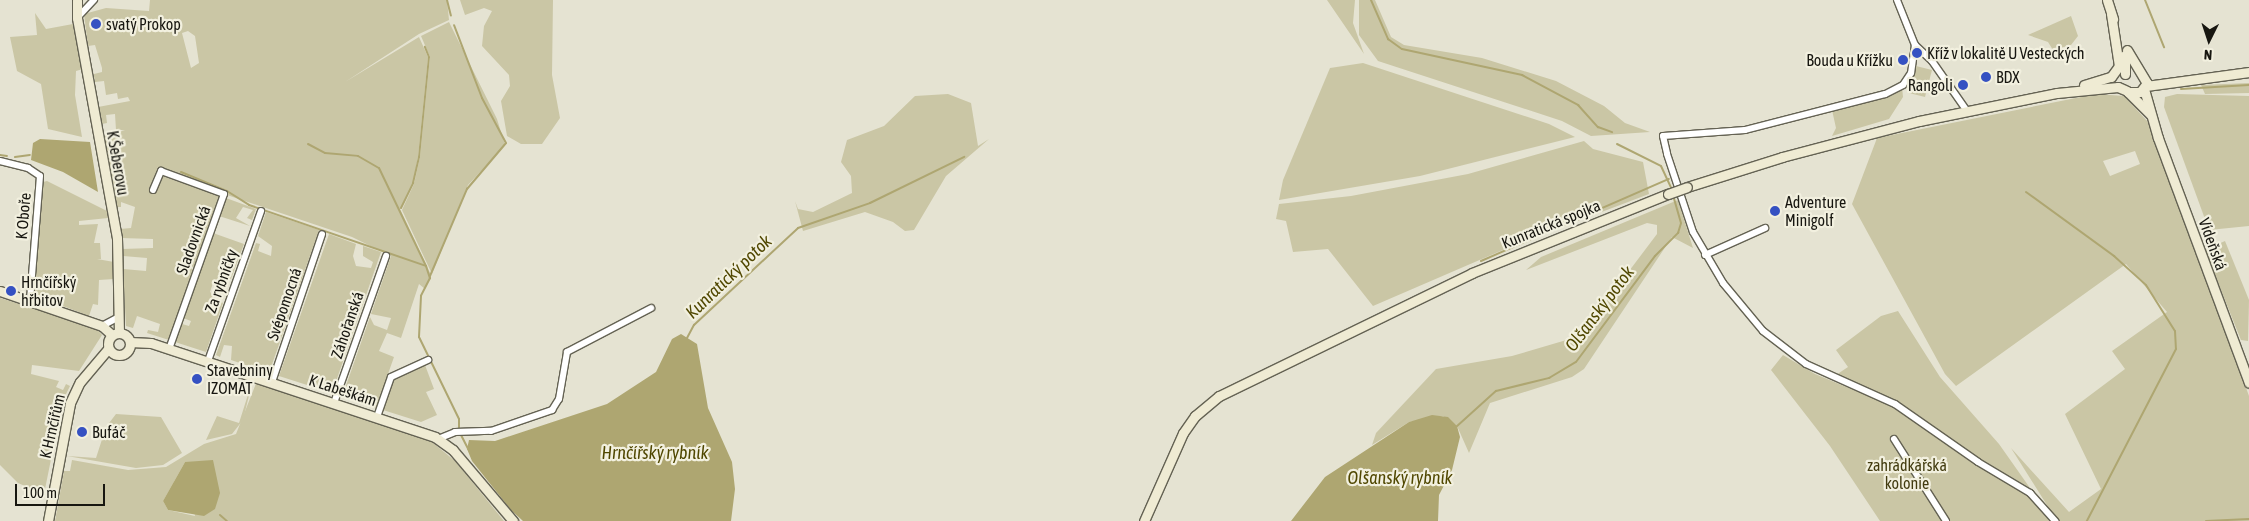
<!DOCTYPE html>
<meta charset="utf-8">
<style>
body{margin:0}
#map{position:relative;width:2249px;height:521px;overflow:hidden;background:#e5e3d2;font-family:"Asap Condensed",sans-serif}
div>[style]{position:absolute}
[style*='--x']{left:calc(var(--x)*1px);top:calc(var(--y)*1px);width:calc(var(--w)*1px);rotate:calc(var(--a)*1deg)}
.green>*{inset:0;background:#cac6a5}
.water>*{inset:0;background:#aea671}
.stream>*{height:2px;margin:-1px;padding:0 1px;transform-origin:1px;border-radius:1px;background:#aea671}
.roads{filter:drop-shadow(1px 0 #646253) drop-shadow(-1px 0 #646253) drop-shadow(0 1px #646253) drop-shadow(0 -1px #646253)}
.street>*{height:6px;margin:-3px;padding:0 3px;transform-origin:3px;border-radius:3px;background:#fff}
.secondary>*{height:9px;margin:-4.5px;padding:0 4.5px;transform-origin:4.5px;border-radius:4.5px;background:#efebd3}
.secondary>.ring{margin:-4.5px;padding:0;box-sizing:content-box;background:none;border:9px solid #efebd3;border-radius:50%}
.bridges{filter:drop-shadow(1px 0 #646253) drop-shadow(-1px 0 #646253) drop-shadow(0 1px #646253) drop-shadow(0 -1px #646253)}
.secondary-bridge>*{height:9px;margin:-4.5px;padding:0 4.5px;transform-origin:4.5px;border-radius:4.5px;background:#efebd3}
.dots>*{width:14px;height:14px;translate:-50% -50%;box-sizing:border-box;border:2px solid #f2f0df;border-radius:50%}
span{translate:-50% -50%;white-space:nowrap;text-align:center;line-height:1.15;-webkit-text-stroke:4.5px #f2f0df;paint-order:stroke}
.poi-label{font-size:16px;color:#171610}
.left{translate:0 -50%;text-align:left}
.right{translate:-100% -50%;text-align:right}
.street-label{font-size:16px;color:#171610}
.park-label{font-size:16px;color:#423b0f}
.water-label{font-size:18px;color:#504700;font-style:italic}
.north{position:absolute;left:2184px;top:15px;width:50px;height:50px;-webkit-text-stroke:4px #f2f0df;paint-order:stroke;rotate:184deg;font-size:14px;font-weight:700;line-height:20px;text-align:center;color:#171610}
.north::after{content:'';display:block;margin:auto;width:18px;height:22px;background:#171610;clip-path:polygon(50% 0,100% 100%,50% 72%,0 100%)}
.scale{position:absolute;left:15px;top:484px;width:90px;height:22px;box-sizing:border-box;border:2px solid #171610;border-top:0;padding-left:6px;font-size:15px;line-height:18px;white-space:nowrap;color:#171610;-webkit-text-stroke:4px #f2f0df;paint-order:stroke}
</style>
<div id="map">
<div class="green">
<div style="clip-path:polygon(evenodd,150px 0,447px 0,449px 20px,419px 34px,345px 82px,419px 37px,428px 57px,418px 157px,413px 183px,400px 209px,431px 275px,425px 289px,419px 284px,401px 338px,387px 333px,379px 351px,394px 357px,376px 408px,342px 397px,370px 317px,374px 325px,387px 330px,391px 318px,371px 314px,391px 256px,352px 237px,227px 195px,158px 167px,149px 189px,156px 192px,162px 176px,219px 196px,194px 267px,189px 266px,193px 270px,169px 340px,147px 333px,148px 330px,158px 332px,160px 324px,137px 316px,133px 328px,126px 326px,123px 269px,146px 271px,147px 258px,123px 256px,122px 249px,153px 248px,153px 239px,121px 238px,120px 229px,131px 228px,135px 207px,121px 202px,121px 207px,115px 207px,104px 136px,125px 130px,116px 130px,115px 114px,106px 115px,107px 123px,102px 124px,98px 107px,130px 101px,128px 97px,118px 99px,117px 93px,106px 95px,104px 81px,95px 82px,93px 70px,94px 74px,102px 72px,102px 68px,95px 45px,88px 46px,84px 14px,106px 8px,149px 11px,150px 0,188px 31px,195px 36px,199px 63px,191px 68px,182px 33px,188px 31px)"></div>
<div style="clip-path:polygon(460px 0,553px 0,552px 75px,560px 118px,542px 144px,521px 144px,507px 136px,501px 101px,510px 86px,509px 75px,482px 46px,484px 26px,492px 11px,484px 8px,465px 15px)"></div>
<div style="clip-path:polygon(1327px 0,1355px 0,1353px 23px,1364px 54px)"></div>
<div style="clip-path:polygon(1359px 0,1375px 0,1391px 37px,1404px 45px,1482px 58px,1556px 81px,1604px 106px,1625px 123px,1650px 132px,1591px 136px,1562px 121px,1378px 61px,1359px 35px)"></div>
<div style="clip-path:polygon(35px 13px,46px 29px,73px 24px,83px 69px,76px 71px,75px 95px,82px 137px,48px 129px,41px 84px,17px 71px,10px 37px,37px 35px)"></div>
<div style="clip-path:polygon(2071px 16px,2078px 36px,2071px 45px,2053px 50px,2048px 42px,2028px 35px)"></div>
<div style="clip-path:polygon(449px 22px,497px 119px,505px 145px,468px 185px,432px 274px,402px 210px,414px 184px,420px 157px,430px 57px,421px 36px)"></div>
<div style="clip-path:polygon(1363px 63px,1549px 124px,1575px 137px,1420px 176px,1279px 200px,1283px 180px,1330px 68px)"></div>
<div style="clip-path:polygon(1916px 66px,1932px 70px,1925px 97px,1909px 93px)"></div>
<div style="clip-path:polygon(2249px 83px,2249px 93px,2205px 94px,2201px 85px)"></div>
<div style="clip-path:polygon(1902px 87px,1903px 97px,1889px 119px,1832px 136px,1836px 128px,1832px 110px)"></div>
<div style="clip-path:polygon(948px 94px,971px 103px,978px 146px,989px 139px,946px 176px,914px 230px,905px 231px,893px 222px,865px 212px,803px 231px,795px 201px,798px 209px,813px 212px,852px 193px,851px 176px,841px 162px,847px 140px,884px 126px,915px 96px)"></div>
<div style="clip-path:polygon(evenodd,2096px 94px,2124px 96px,2149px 123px,2249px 396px,2249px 521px,2057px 521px,2011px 448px,2069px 512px,2101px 489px,2065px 414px,2125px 369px,2112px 351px,2167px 312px,2126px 264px,1956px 386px,1945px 374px,1852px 204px,1877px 138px,2096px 94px,2135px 151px,2140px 164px,2110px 176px,2103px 161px,2135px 151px)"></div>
<div style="clip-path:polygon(2177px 94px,2249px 96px,2249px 226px,2209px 230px,2164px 107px,2165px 97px)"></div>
<div style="clip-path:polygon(1584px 141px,1593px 149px,1643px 162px,1649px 194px,1512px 246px,1373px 306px,1328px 249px,1293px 252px,1286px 221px,1276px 219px,1279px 204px,1351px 196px,1468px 174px)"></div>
<div style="clip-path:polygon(47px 181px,107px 211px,108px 218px,79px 221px,79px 225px,98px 224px,94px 243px,100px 243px,101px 259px,97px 259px,114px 262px,114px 279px,99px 280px,98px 305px,93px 304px,89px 316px,34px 295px,43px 182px)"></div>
<div style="clip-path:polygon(226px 198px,256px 209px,252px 220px,247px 218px,253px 210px,243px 207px,236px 218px,250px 226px,219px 216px)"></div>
<div style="clip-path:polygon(1678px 200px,1693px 248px,1672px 237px,1584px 369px,1572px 377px,1490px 403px,1469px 453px,1457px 426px,1443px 416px,1409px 422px,1372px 445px,1376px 433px,1436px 369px,1512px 356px,1580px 336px,1657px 234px,1657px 225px,1647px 223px,1526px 270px,1541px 257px)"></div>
<div style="clip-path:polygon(266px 212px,319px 230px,269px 373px,231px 360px,232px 346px,224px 345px,220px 357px,216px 355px,256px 243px,260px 244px,258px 251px,271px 256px,272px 246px,258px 236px)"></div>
<div style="clip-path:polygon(213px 233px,244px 244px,231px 279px,214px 280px,210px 292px,223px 303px,206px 352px,175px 342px,182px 324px,189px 326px,191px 321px,183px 318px)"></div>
<div style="clip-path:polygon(329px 234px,356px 244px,353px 256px,356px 266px,371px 268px,373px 262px,363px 256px,363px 246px,381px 252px,332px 393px,279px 376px)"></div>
<div style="clip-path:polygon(2225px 241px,2249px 300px,2248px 341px,2241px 340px,2205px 250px)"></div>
<div style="clip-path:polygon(0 298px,95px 327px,102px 335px,79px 371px,32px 365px,31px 374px,59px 381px,56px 387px,63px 390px,66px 384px,70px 386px,63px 400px,44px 494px,18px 483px,0 465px)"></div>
<div style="clip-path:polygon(1898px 311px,1940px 377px,1999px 444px,2030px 488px,1966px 452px,1898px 402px,1836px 375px,1848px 367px,1836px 350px,1881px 316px)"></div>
<div style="clip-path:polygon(1783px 355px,1815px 374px,1897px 408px,2016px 487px,2036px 502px,2049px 521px,1880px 521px,1830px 446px,1771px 370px)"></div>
<div style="clip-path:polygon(425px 365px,434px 389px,426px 392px,437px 415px,421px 422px,383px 410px,393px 380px)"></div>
<div style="clip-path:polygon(232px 375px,253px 379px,243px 420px,232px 434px,206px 440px,217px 416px,239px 423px,252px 382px)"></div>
<div style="clip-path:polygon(evenodd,257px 381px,432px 442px,455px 461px,504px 521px,55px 521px,64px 471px,70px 471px,72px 460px,128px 470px,166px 467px,204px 444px,236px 434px,257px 381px,185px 462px,195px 516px,168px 510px,163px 501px,185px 462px)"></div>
<div style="clip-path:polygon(116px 414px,161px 417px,182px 453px,163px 465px,136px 468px,67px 456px,96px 458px,106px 427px)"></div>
</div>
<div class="water">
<div style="clip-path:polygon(40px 139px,90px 142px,98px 192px,63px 172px,31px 160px,33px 143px)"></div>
<div style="clip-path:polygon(681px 334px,697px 344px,708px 408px,732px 462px,735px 489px,731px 521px,523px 521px,511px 510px,472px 461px,467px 449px,469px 440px,495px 441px,607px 404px,656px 372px,672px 339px)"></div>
<div style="clip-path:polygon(1432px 415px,1448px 417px,1457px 426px,1460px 437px,1452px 470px,1439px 495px,1438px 521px,1291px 521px,1325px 477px,1409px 422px)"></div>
<div style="clip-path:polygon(213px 460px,220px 493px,215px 509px,204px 516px,168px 510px,163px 501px,185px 462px)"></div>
</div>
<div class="stream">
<div style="--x:447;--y:0;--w:16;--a:76"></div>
<div style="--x:1371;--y:0;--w:43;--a:66.4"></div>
<div style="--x:1388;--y:39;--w:17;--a:36"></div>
<div style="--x:1402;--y:49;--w:123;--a:12.2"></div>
<div style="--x:1522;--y:75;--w:64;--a:28.2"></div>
<div style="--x:1578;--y:105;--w:30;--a:48"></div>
<div style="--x:1598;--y:127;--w:15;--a:20"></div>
<div style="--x:2145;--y:0;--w:51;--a:68"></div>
<div style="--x:2181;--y:89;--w:68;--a:-3.4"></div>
<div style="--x:308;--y:144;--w:19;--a:28"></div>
<div style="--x:325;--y:153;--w:33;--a:5"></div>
<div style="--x:358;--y:156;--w:24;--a:30"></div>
<div style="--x:379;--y:168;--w:109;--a:64.4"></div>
<div style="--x:1617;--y:144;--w:49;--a:26.6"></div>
<div style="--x:1661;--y:166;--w:26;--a:65"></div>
<div style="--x:0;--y:155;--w:7;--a:8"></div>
<div style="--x:15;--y:157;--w:15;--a:-8"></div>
<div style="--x:181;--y:172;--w:50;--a:22.4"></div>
<div style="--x:227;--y:191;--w:26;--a:32"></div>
<div style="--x:249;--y:205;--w:187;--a:19"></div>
<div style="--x:426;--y:266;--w:13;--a:72"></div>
<div style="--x:430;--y:278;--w:20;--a:117"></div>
<div style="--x:421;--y:296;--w:41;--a:92.8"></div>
<div style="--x:419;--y:337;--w:91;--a:64"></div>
<div style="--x:459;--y:419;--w:10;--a:90"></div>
<div style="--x:2026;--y:192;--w:109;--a:36"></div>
<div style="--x:2114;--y:256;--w:43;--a:42.2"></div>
<div style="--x:2146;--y:285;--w:54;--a:57.8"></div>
<div style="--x:2175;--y:331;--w:18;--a:87"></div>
<div style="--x:2176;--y:349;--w:194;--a:117.4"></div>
<div style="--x:401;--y:208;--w:28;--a:-64"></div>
<div style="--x:413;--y:183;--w:27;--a:-77"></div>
<div style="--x:419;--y:157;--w:100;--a:-84.3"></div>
<div style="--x:429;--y:57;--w:11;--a:-112"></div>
<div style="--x:1481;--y:261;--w:205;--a:-23.6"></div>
<div style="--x:430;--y:276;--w:95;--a:-67"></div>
<div style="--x:467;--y:189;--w:60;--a:-49.7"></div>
<div style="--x:506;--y:143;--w:51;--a:-118.1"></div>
<div style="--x:482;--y:98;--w:78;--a:-111"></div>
<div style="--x:687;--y:338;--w:15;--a:-62"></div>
<div style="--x:694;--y:325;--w:142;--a:-43"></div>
<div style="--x:798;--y:228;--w:76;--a:-19.1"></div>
<div style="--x:870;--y:203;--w:105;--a:-26.1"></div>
<div style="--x:1456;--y:427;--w:54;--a:-42"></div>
<div style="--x:1496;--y:391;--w:55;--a:-13.8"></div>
<div style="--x:1549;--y:378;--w:31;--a:-31"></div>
<div style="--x:1576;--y:362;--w:132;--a:-53.3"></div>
<div style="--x:1655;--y:256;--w:33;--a:-45"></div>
<div style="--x:1678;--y:233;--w:10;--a:-73"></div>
<div style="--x:1681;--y:223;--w:29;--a:-106"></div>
<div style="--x:460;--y:433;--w:18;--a:63"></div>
<div style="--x:220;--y:515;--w:9;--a:41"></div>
<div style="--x:2206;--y:521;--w:43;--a:-2.7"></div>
</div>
<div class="roads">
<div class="street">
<div style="--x:1897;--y:0;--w:48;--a:68.2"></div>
<div style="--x:1915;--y:45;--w:28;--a:98"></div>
<div style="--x:1911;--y:73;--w:14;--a:124"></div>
<div style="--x:1903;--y:85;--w:20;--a:153"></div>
<div style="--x:1885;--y:94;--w:145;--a:165.6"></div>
<div style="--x:1745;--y:130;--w:82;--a:175.8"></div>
<div style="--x:1663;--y:136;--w:18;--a:77"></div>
<div style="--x:1667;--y:154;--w:82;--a:71.6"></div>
<div style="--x:1693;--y:232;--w:59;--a:59.5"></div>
<div style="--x:1723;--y:283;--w:62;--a:50.2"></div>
<div style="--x:1763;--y:331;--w:54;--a:37.5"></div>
<div style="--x:1806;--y:364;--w:98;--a:24.2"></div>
<div style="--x:1895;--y:404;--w:101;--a:34.9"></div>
<div style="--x:1978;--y:462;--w:61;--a:30.8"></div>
<div style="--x:2030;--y:493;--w:38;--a:48"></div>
<div style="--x:77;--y:18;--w:25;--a:-47"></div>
<div style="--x:1915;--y:45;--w:23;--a:43"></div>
<div style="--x:1932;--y:61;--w:61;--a:55"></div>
<div style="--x:0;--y:161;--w:29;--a:14"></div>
<div style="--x:28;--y:168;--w:14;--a:34"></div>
<div style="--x:40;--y:176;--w:125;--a:94.6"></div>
<div style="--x:153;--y:190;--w:21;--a:-67"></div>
<div style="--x:161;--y:171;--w:67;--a:20.1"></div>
<div style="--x:224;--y:194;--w:164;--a:109.5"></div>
<div style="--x:1705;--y:255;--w:66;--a:-24.2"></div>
<div style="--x:102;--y:326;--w:17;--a:-28"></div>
<div style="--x:208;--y:361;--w:159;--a:-70.5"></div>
<div style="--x:272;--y:382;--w:156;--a:-71.3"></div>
<div style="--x:334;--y:403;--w:156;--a:-70.5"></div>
<div style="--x:377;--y:417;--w:42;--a:-70.7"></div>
<div style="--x:391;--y:377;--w:41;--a:-24.7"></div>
<div style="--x:438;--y:439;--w:18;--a:-22"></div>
<div style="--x:455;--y:432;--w:36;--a:-2"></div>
<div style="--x:491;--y:431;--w:65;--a:-19"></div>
<div style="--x:552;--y:410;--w:13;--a:-58"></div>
<div style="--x:559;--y:399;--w:48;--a:-80.3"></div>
<div style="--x:567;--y:352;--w:95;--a:-27.6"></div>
<div style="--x:1894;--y:439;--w:97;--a:57.6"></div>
</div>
<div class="secondary">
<div style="--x:77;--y:0;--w:18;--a:90"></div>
<div style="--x:77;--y:18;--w:224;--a:79.7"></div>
<div style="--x:117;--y:238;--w:95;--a:88.8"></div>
<div style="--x:2107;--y:0;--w:20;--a:72"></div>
<div style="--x:2127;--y:50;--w:39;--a:59"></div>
<div style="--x:2147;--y:83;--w:11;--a:128"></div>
<div style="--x:2140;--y:92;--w:12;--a:180"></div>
<div style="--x:2125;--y:74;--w:19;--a:-90"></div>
<div style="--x:2084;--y:85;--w:28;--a:-17"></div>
<div style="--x:2111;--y:77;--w:14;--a:-54"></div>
<div style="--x:2119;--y:66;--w:53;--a:-98.7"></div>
<div style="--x:2146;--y:86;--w:104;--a:-7.7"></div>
<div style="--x:2144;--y:89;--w:51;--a:74.1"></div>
<div style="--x:2158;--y:138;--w:261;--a:69.6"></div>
<div style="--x:2127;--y:91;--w:33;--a:45"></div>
<div style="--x:1687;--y:187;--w:100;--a:-17.5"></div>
<div style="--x:1782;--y:157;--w:142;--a:-14.7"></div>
<div style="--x:1919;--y:121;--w:141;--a:-11.5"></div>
<div style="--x:2057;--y:93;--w:61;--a:-5.6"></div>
<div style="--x:2118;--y:87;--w:8;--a:23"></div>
<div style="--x:0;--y:291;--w:108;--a:18.9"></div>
<div style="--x:102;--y:326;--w:13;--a:42"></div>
<div class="ring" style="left:108px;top:333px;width:13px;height:13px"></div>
<div style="--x:130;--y:342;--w:21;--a:3"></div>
<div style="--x:151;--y:343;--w:299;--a:18.3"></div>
<div style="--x:435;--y:437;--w:22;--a:36"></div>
<div style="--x:453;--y:450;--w:93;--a:49.8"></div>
<div style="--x:48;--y:521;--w:120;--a:-79.4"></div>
<div style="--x:70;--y:403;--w:23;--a:-65"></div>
<div style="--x:80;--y:382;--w:43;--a:-49.7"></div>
<div style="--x:1144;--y:521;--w:96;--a:-66.1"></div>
<div style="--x:1183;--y:433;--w:21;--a:-55"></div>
<div style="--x:1195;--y:416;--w:31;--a:-40"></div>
<div style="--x:1219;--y:396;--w:281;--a:-25.9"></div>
<div style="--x:1472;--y:273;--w:211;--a:-22"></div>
</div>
</div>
<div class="bridges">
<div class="secondary-bridge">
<div style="--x:1668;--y:194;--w:20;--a:-20"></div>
</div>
</div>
<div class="dots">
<div style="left:96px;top:24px;background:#3551c2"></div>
<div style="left:1917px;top:53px;background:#3551c2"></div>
<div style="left:1903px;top:60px;background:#3551c2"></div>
<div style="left:1986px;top:77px;background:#3551c2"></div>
<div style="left:1963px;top:85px;background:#3551c2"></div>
<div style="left:1775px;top:211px;background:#3551c2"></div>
<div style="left:11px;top:291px;background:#3551c2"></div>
<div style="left:197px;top:379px;background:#3551c2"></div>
<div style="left:82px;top:432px;background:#3551c2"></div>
</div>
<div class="poi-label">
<span class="left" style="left:106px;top:24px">svatý Prokop</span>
<span class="left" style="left:1927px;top:53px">Kříž v lokalitě U Vesteckých</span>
<span class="right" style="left:1893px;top:60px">Bouda u Křížku</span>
<span class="left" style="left:1996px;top:77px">BDX</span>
<span class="right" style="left:1953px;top:85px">Rangoli</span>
<span class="left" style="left:1785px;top:211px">Adventure<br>Minigolf</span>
<span class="left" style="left:21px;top:291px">Hrnčířský<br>hřbitov</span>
<span class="left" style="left:207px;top:379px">Stavebniny<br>IZOMAT</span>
<span class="left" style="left:92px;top:432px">Bufáč</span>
</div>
<div class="street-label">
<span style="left:118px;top:163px;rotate:80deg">K Šeberovu</span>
<span style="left:23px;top:216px;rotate:-85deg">K Oboře</span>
<span style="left:1551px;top:224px;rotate:-22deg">Kunratická spojka</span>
<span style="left:193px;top:240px;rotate:-70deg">Sladovnická</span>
<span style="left:2213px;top:244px;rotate:70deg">Vídeňská</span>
<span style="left:221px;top:281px;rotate:-70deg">Za rybníčky</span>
<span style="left:284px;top:304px;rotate:-71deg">Svépomocná</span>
<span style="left:347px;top:325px;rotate:-71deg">Záhořanská</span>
<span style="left:343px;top:390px;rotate:18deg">K Labeškám</span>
<span style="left:52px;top:426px;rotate:-77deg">K Hrnčířům</span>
</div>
<div class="park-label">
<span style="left:1907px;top:474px">zahrádkářská<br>kolonie</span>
</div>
<div class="water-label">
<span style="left:729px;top:277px;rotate:-44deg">Kunratický potok</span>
<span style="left:1600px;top:309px;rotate:-53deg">Olšanský potok</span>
<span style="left:655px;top:453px">Hrnčířský rybník</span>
<span style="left:1400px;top:478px">Olšanský rybník</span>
</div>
<div class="north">N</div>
<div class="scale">100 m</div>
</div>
